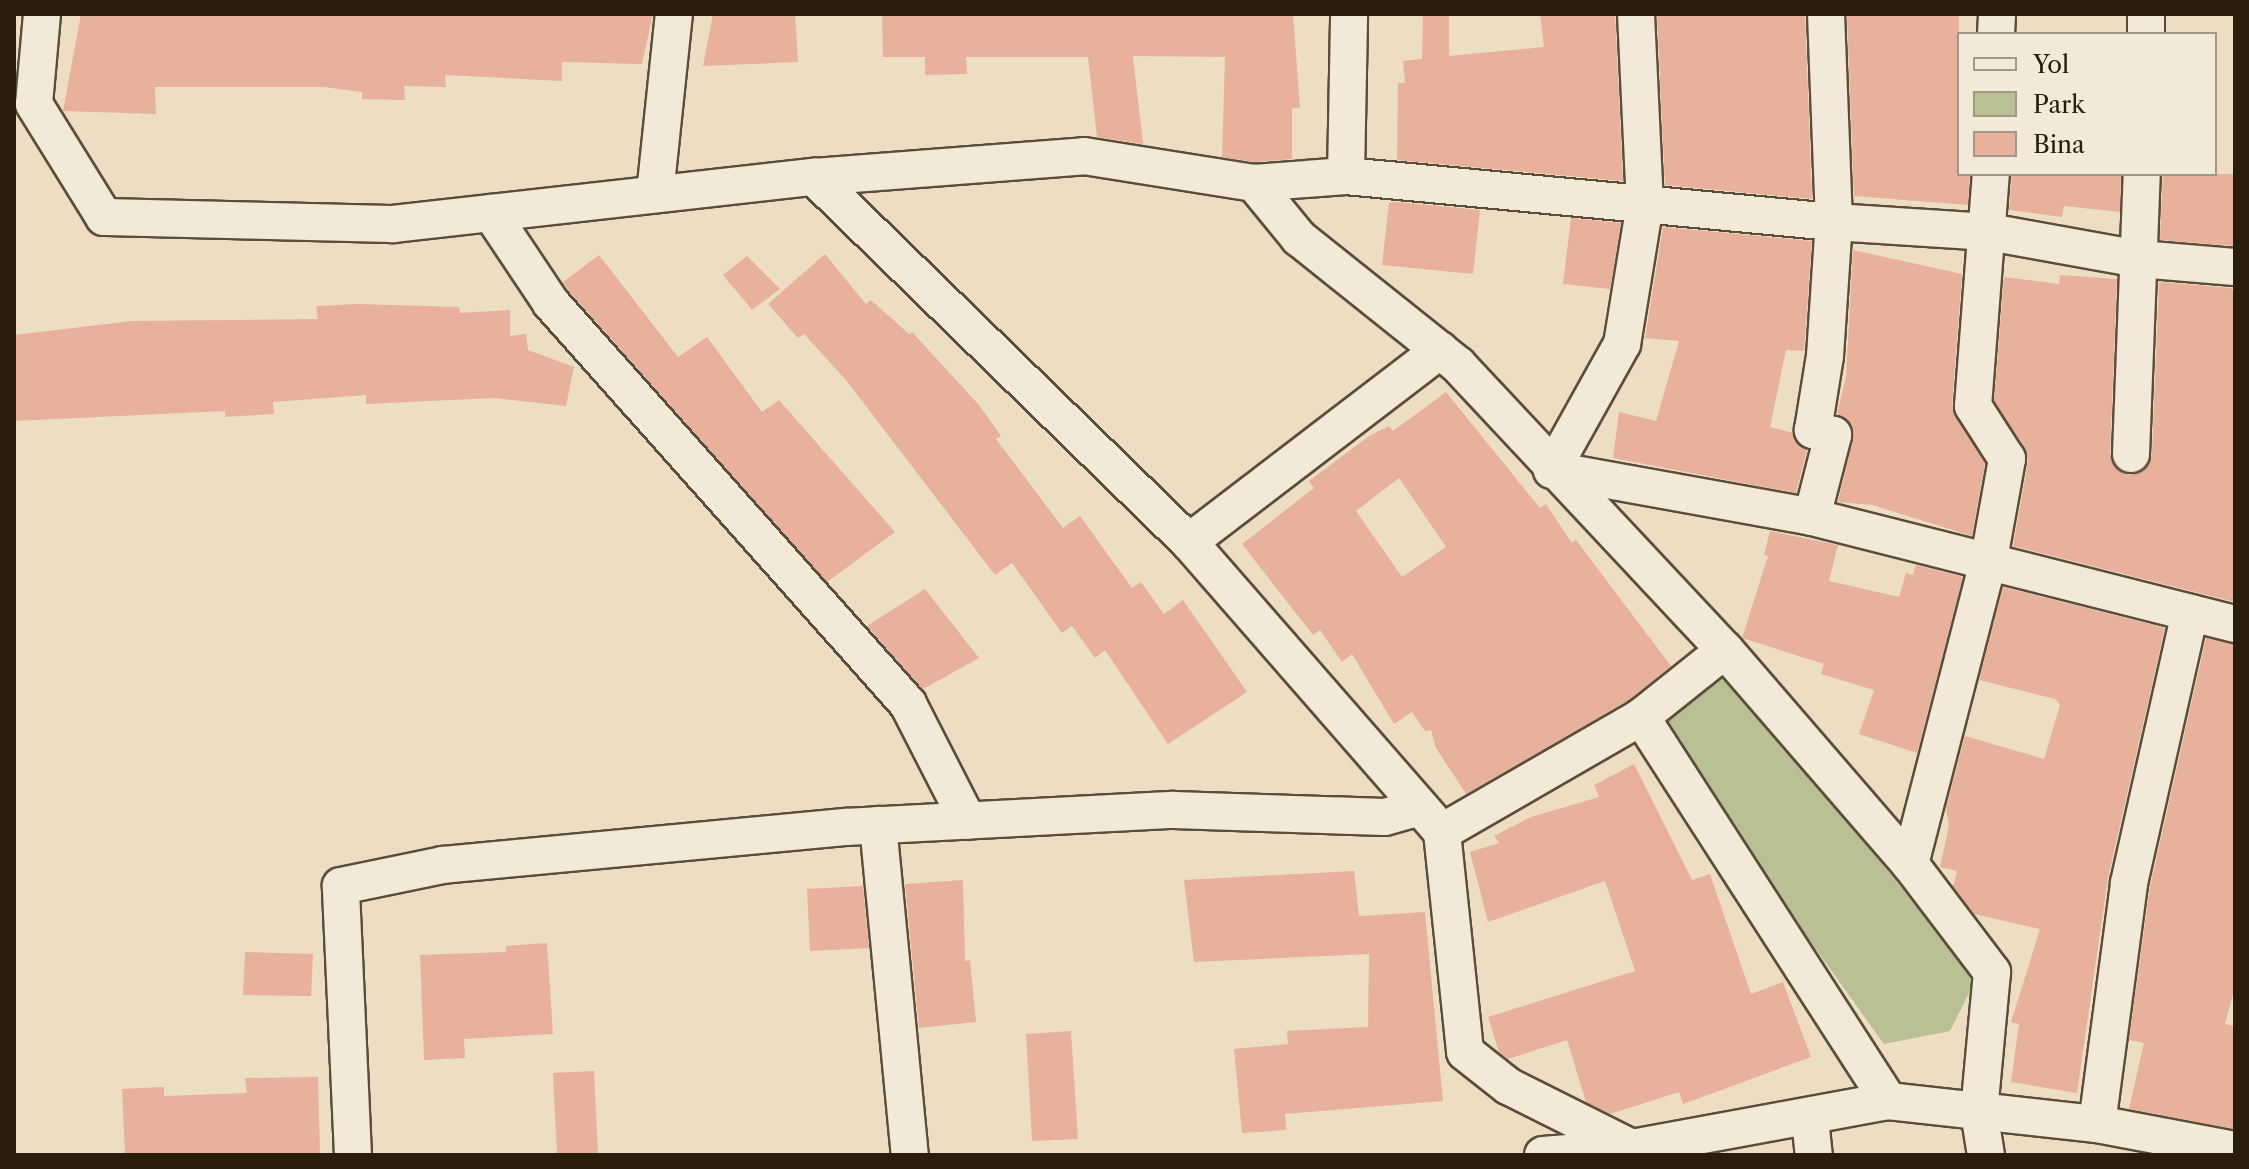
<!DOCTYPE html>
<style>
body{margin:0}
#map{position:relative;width:2249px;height:1169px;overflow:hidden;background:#edddc3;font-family:"Libre Caslon Text",serif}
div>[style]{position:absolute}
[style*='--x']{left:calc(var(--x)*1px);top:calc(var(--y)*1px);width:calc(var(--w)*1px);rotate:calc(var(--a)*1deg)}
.green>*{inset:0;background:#b9c093}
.building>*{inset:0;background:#e8b19c}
.roads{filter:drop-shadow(2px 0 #5b4d39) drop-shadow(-2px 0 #5b4d39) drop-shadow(0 2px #5b4d39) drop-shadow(0 -2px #5b4d39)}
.street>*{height:36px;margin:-18px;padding:0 18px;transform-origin:18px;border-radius:18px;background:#f3e9d8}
span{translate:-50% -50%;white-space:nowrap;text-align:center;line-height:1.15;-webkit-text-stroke:6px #f3e9d8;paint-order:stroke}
.frame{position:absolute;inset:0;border:16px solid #2a1d0b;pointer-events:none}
.legend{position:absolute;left:1957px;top:32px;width:260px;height:144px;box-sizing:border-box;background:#f3e9d8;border:2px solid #a39786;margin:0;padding:10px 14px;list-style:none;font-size:24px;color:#2a1d0b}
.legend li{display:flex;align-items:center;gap:16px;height:40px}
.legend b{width:40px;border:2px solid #a39786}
</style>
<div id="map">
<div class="green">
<div style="clip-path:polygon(1728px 675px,1976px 979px,1950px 1031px,1884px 1044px,1653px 722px)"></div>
</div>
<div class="building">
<div style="clip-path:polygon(81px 14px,653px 14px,642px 64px,562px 62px,562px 81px,445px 75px,446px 87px,404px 86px,405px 100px,362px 99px,362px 92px,324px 87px,155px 87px,156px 114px,63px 111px)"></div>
<div style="clip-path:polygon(713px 14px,795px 14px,798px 62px,703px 66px)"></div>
<div style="clip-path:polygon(882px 14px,1293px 14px,1300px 108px,1292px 108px,1292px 159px,1255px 162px,1222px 157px,1225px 57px,1133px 56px,1143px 144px,1097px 137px,1088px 57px,966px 57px,967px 74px,925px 75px,925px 57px,883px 57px)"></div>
<div style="clip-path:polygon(1423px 14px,1449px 14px,1449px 56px,1544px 47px,1540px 14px,1615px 14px,1623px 181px,1397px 160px,1398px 83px,1405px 83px,1403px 61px,1422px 59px)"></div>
<div style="clip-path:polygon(1657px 14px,1805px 14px,1812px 199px,1665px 185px)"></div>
<div style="clip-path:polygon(1847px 14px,1959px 14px,1959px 174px,1970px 174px,1968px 205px,1854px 196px)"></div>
<div style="clip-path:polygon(2012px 174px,2121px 174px,2120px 212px,2064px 206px,2062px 217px,2009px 210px)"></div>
<div style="clip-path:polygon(2163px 174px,2235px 174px,2235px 246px,2160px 240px)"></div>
<div style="clip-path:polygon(1396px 202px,1480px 210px,1473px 274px,1382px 265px,1389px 203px)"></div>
<div style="clip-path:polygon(1571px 218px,1621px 223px,1610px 289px,1563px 284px)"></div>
<div style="clip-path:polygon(1663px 227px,1812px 241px,1804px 351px,1786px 350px,1770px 427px,1793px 433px,1807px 450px,1796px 493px,1613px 458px,1619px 412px,1656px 421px,1679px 341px,1645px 338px)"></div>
<div style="clip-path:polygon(1853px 250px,1962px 274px,1952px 405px,1985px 463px,1972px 536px,1872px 505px,1838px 502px,1853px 439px,1848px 421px,1837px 414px,1846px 377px)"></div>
<div style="clip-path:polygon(825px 254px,866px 304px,871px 300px,909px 334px,912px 332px,979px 405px,1001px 436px,996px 439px,1063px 528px,1080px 516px,1132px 588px,1141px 582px,1164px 614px,1183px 600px,1247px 692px,1168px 744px,1105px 650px,1095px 658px,1072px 626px,1062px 633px,1012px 563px,995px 575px,846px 380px,804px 334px,798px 338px,768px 304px)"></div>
<div style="clip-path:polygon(599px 255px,678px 357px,707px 337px,762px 412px,779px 400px,895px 532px,827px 582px,568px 290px,563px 282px)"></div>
<div style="clip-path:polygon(747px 256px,780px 289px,752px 310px,723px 275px)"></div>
<div style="clip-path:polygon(2060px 275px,2117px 279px,2110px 453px,2113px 464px,2129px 475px,2141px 472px,2152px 455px,2159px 282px,2231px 288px,2235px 293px,2235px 602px,2013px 546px,2028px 462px,2025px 448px,1994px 401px,2004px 277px,2059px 284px)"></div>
<div style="clip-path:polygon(358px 304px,459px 307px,460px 313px,510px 310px,510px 336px,526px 334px,528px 350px,574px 367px,566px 406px,494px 398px,366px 404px,366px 395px,273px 402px,274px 414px,225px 417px,225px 411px,14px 421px,14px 335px,132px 321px,318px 319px,316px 306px)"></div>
<div style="clip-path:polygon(evenodd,1446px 392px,1540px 508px,1546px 504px,1572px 543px,1576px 540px,1671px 666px,1629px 700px,1466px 794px,1436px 748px,1431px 730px,1425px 731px,1412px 712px,1394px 724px,1352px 654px,1342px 662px,1320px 630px,1313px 635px,1242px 544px,1314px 488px,1309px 481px,1369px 436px,1389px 426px,1393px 431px,1446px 392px,1399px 478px,1446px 547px,1402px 577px,1356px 511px,1399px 478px)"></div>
<div style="clip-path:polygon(1770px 531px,1838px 545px,1829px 581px,1899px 597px,1906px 573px,1913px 575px,1916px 565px,1963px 577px,1917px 753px,1859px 734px,1874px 690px,1821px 674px,1824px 664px,1742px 638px,1768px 556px,1764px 555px)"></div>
<div style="clip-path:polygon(2003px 587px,2165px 628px,2108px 878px,2077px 1093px,2011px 1082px,2019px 1024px,2011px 1022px,2040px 929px,1974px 914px,1953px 886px,1957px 871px,1940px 867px,1949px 825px,1946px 808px,1965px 736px,2044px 759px,2060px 705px,2055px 699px,1979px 680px)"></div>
<div style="clip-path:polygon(925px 589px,979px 658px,923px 689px,867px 626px)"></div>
<div style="clip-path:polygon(2206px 638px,2235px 644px,2235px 987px,2225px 1024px,2235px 1026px,2235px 1129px,2129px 1109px,2144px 1043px,2129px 1040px,2150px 887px)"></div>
<div style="clip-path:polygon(1634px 764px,1692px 880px,1710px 874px,1751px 994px,1783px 982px,1811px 1057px,1683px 1104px,1679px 1092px,1610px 1114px,1586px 1102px,1567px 1040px,1508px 1059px,1499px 1052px,1488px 1017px,1635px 971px,1605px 881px,1488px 922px,1470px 852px,1499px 843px,1494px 836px,1531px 817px,1599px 797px,1594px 785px)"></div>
<div style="clip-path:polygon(1354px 871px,1359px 916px,1425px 912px,1443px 1101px,1285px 1114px,1286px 1130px,1242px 1133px,1234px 1049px,1288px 1044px,1287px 1031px,1368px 1027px,1369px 954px,1194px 962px,1184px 880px)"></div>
<div style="clip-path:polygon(963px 880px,965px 961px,970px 960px,976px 1022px,919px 1028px,905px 884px)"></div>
<div style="clip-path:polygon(863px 886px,869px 948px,810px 951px,807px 889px)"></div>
<div style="clip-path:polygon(547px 943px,553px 1034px,464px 1039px,465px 1058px,424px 1060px,420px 955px,506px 952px,506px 946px)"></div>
<div style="clip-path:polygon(245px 952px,313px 954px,311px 996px,243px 995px)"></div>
<div style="clip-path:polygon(1071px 1031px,1078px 1139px,1032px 1141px,1026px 1034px)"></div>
<div style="clip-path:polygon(594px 1071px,598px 1155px,557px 1155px,553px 1073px)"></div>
<div style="clip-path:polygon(318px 1077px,320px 1155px,125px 1155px,122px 1089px,164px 1087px,164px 1096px,247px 1093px,245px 1078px)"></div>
</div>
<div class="roads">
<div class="street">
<div style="--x:42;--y:14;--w:90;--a:95.1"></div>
<div style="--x:34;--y:104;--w:133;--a:58.2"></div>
<div style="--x:104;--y:217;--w:289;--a:1.4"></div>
<div style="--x:393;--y:224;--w:424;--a:-6.4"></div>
<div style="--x:814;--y:177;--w:271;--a:-4.4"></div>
<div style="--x:1084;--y:156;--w:172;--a:9"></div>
<div style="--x:1254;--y:183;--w:92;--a:-4.4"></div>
<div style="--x:1346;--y:176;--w:490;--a:5.4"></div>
<div style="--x:1834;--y:222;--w:155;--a:3.7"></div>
<div style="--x:1989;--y:232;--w:152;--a:10.2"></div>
<div style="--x:2139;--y:259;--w:96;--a:4.8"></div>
<div style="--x:1636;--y:14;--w:190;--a:87.3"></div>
<div style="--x:1645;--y:204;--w:142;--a:99.3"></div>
<div style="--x:1622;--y:344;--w:144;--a:119.1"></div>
<div style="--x:1552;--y:470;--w:264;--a:10.2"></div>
<div style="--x:1812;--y:517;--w:436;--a:14.2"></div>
<div style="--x:1996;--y:34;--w:20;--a:-87"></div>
<div style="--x:2146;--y:34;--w:20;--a:-90"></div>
<div style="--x:1346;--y:176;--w:162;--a:-88.9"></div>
<div style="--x:814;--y:177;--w:523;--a:44.23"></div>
<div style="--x:1189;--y:542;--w:385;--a:48.9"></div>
<div style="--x:1442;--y:832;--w:221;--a:84"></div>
<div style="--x:1465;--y:1052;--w:55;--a:38.3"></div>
<div style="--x:1508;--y:1086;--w:139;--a:26.6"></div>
<div style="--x:1254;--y:183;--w:71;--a:50.7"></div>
<div style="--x:1299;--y:238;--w:203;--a:38.6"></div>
<div style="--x:1458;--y:365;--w:391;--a:46.9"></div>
<div style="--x:1725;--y:650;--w:283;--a:49.2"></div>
<div style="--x:1910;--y:864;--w:136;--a:52.8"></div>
<div style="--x:1992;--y:972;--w:141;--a:95.3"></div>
<div style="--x:1979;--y:1112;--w:44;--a:80.8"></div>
<div style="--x:655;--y:194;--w:181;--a:-84"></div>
<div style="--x:491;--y:213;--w:108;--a:56.3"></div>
<div style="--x:551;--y:303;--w:537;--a:48.32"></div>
<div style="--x:908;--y:704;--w:131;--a:62.9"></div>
<div style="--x:2131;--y:454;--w:280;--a:-87.8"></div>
<div style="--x:1812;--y:517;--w:85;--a:-75.6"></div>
<div style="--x:1833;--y:435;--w:21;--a:-166"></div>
<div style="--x:1813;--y:430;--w:75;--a:-80.8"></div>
<div style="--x:1825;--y:356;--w:134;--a:-86.2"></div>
<div style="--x:1834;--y:222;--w:208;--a:-92.2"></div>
<div style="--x:1189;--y:542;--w:316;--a:-37.4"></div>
<div style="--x:1641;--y:717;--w:457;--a:57.2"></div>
<div style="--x:878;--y:825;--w:332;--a:84.5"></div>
<div style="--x:1442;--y:832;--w:230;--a:-30"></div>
<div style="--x:1641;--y:717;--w:107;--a:-38.6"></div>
<div style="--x:1910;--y:864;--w:315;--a:-75.5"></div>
<div style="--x:1989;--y:559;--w:102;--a:-79.8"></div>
<div style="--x:2007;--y:459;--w:63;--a:-122.7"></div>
<div style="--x:1973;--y:406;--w:233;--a:-85.6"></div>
<div style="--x:1810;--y:1119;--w:36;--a:84"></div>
<div style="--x:2097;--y:1124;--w:243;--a:-82.4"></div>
<div style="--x:2129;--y:883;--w:277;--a:-77.3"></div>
<div style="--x:353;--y:1155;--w:269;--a:-92.6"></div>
<div style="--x:341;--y:886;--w:104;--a:-11.6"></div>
<div style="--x:443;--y:865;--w:404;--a:-5.4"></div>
<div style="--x:845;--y:827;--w:329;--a:-3"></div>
<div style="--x:1174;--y:810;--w:211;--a:1.9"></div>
<div style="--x:1385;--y:817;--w:36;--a:-16"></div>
<div style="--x:1543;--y:1155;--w:89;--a:-4.5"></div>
<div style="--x:1632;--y:1148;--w:260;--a:-10.4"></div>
<div style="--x:1888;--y:1101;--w:210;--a:6.3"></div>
<div style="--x:2097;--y:1124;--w:140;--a:10.7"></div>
</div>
</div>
<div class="frame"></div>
<ul class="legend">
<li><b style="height:10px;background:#f3e9d8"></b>Yol</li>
<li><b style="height:22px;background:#b9c093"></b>Park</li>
<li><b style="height:22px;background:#e8b19c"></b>Bina</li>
</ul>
</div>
